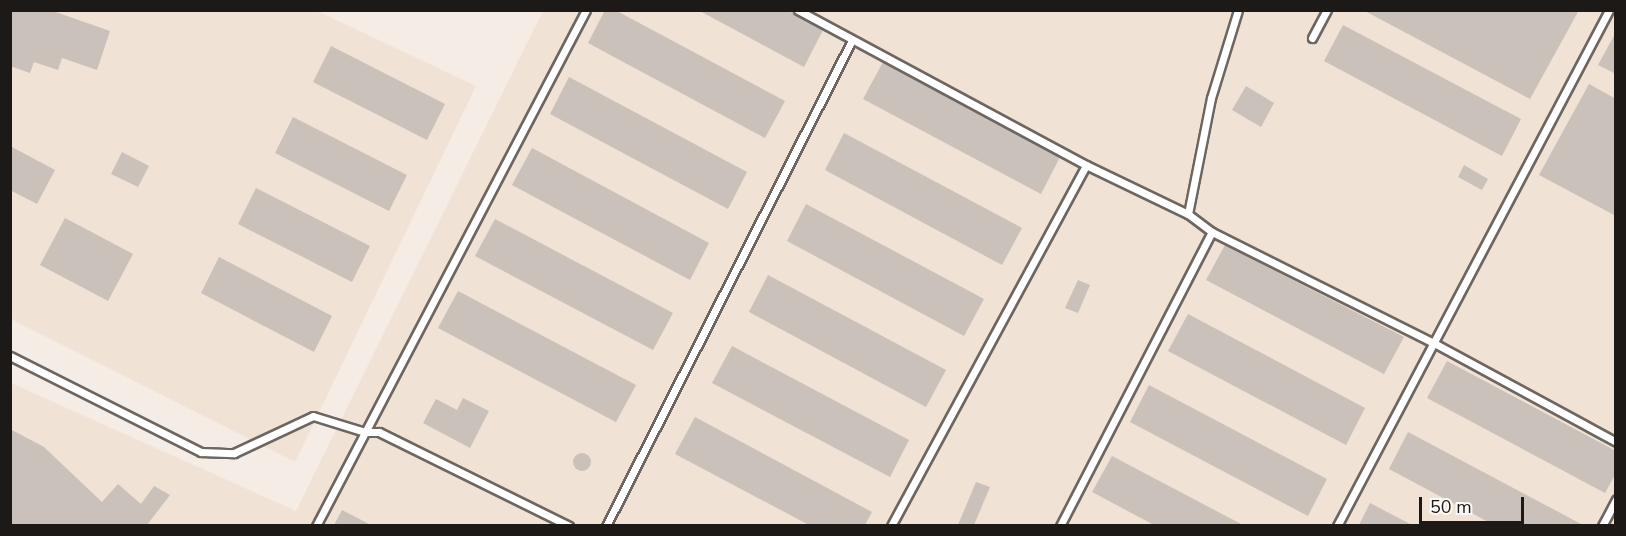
<!DOCTYPE html>
<style>
body{margin:0}
#map{position:relative;width:1626px;height:536px;overflow:hidden;background:#f4ece5;font-family:"Nunito Sans",sans-serif}
div>[style]{position:absolute}
[style*='--x']{left:calc(var(--x)*1px);top:calc(var(--y)*1px);width:calc(var(--w)*1px);rotate:calc(var(--a)*1deg)}
.built>*{inset:0;background:#f0e2d4}
.building>*{inset:0;background:#c9c1ba}
.round{border-radius:50%}
.roads{filter:drop-shadow(2px 0 #6d6660) drop-shadow(-2px 0 #6d6660) drop-shadow(0 2px #6d6660) drop-shadow(0 -2px #6d6660)}
.service>*{height:7px;margin:-3.5px;padding:0 3.5px;transform-origin:3.5px;border-radius:3.5px;background:#fff}
span{translate:-50% -50%;white-space:nowrap;text-align:center;line-height:1.15;-webkit-text-stroke:4.5px #fefaf7;paint-order:stroke}
.frame{position:absolute;inset:0;border:12px solid #1c1917;pointer-events:none}
.scale{position:absolute;left:1419px;top:497px;width:105px;height:27px;box-sizing:border-box;border:3px solid #1c1917;border-top:0;padding-left:8px;font-size:18px;line-height:21px;white-space:nowrap;color:#1c1917;-webkit-text-stroke:4px #fefaf7;paint-order:stroke}
</style>
<div id="map">
<div class="built">
<div style="clip-path:polygon(10px 11px,317px 11px,476px 86px,295px 462px,11px 319px)"></div>
<div style="clip-path:polygon(543px 11px,1615px 11px,1615px 525px,11px 526px,11px 383px,296px 511px)"></div>
</div>
<div class="building">
<div style="clip-path:polygon(10px 10px,50px 10px,110px 31px,97px 70px,62px 58px,58px 70px,34px 62px,30px 73px,10px 66px)"></div>
<div style="clip-path:polygon(605px 10px,615px 10px,785px 101px,765px 138px,588px 43px)"></div>
<div style="clip-path:polygon(698px 10px,787px 10px,823px 30px,804px 67px)"></div>
<div style="clip-path:polygon(1363px 10px,1579px 10px,1530px 99px)"></div>
<div style="clip-path:polygon(1343px 25px,1521px 119px,1502px 156px,1324px 61px)"></div>
<div style="clip-path:polygon(1616px 32px,1616px 74px,1598px 65px)"></div>
<div style="clip-path:polygon(331px 46px,445px 104px,427px 140px,313px 82px)"></div>
<div style="clip-path:polygon(883px 62px,1060px 157px,1041px 194px,863px 99px)"></div>
<div style="clip-path:polygon(569px 77px,747px 172px,728px 209px,550px 114px)"></div>
<div style="clip-path:polygon(1589px 84px,1616px 99px,1616px 216px,1539px 175px)"></div>
<div style="clip-path:polygon(1246px 86px,1274px 103px,1261px 127px,1232px 110px)"></div>
<div style="clip-path:polygon(293px 117px,407px 175px,389px 211px,275px 153px)"></div>
<div style="clip-path:polygon(844px 133px,1022px 228px,1002px 265px,825px 170px)"></div>
<div style="clip-path:polygon(10px 146px,55px 170px,37px 204px,10px 190px)"></div>
<div style="clip-path:polygon(532px 148px,709px 243px,690px 280px,512px 185px)"></div>
<div style="clip-path:polygon(122px 152px,149px 166px,138px 187px,111px 174px)"></div>
<div style="clip-path:polygon(1464px 165px,1488px 179px,1482px 190px,1458px 177px)"></div>
<div style="clip-path:polygon(256px 188px,370px 246px,352px 282px,238px 224px)"></div>
<div style="clip-path:polygon(806px 204px,984px 299px,964px 336px,787px 241px)"></div>
<div style="clip-path:polygon(65px 218px,133px 254px,108px 301px,40px 265px)"></div>
<div style="clip-path:polygon(495px 219px,673px 313px,653px 350px,475px 256px)"></div>
<div style="clip-path:polygon(1225px 245px,1404px 337px,1384px 374px,1206px 280px)"></div>
<div style="clip-path:polygon(219px 257px,332px 316px,314px 352px,201px 293px)"></div>
<div style="clip-path:polygon(768px 275px,946px 370px,926px 407px,749px 312px)"></div>
<div style="clip-path:polygon(1078px 280px,1090px 285px,1078px 313px,1065px 308px)"></div>
<div style="clip-path:polygon(458px 291px,636px 385px,616px 422px,438px 328px)"></div>
<div style="clip-path:polygon(1188px 314px,1365px 408px,1346px 445px,1168px 351px)"></div>
<div style="clip-path:polygon(732px 346px,909px 440px,890px 477px,712px 383px)"></div>
<div style="clip-path:polygon(1447px 361px,1616px 451px,1616px 473px,1605px 493px,1427px 398px)"></div>
<div style="clip-path:polygon(1149px 385px,1327px 479px,1308px 516px,1130px 422px)"></div>
<div style="clip-path:polygon(463px 398px,489px 411px,470px 448px,423px 423px,436px 399px,457px 410px)"></div>
<div style="clip-path:polygon(695px 417px,872px 512px,865px 525px,809px 525px,675px 454px)"></div>
<div style="clip-path:polygon(10px 429px,44px 447px,102px 502px,118px 484px,141px 504px,154px 486px,170px 495px,147px 525px,10px 525px)"></div>
<div style="clip-path:polygon(1408px 432px,1583px 525px,1494px 525px,1389px 469px)"></div>
<div class="round" style="left:573px;top:453px;width:18px;height:18px"></div>
<div style="clip-path:polygon(1112px 456px,1243px 525px,1154px 525px,1092px 492px)"></div>
<div style="clip-path:polygon(976px 482px,990px 487px,974px 525px,958px 525px)"></div>
<div style="clip-path:polygon(1370px 503px,1412px 525px,1359px 525px)"></div>
<div style="clip-path:polygon(342px 510px,371px 525px,334px 525px)"></div>
</div>
<div class="roads">
<div class="service">
<div style="--x:798;--y:10;--w:327;--a:28.3"></div>
<div style="--x:1086;--y:165;--w:113;--a:25.7"></div>
<div style="--x:1188;--y:214;--w:30;--a:37"></div>
<div style="--x:1212;--y:232;--w:248;--a:26.6"></div>
<div style="--x:1434;--y:343;--w:207;--a:28.5"></div>
<div style="--x:1312;--y:38;--w:32;--a:-62"></div>
<div style="--x:1188;--y:214;--w:118;--a:-78.8"></div>
<div style="--x:1211;--y:98;--w:92;--a:-72.9"></div>
<div style="--x:10;--y:356;--w:214;--a:26.7"></div>
<div style="--x:201;--y:452;--w:33;--a:2"></div>
<div style="--x:234;--y:453;--w:87;--a:-25.1"></div>
<div style="--x:313;--y:416;--w:54;--a:17.1"></div>
<div style="--x:365;--y:432;--w:14;--a:0"></div>
<div style="--x:379;--y:432;--w:212;--a:26.3"></div>
<div style="--x:316;--y:526;--w:582;--a:-62.38"></div>
<div style="--x:606;--y:526;--w:545;--a:-63.15"></div>
<div style="--x:891;--y:526;--w:410;--a:-61.6"></div>
<div style="--x:1060;--y:526;--w:331;--a:-62.7"></div>
<div style="--x:1337;--y:526;--w:583;--a:-62.2"></div>
<div style="--x:1602;--y:526;--w:30;--a:-62"></div>
</div>
</div>
<div class="frame"></div>
<div class="scale">50 m</div>
</div>
